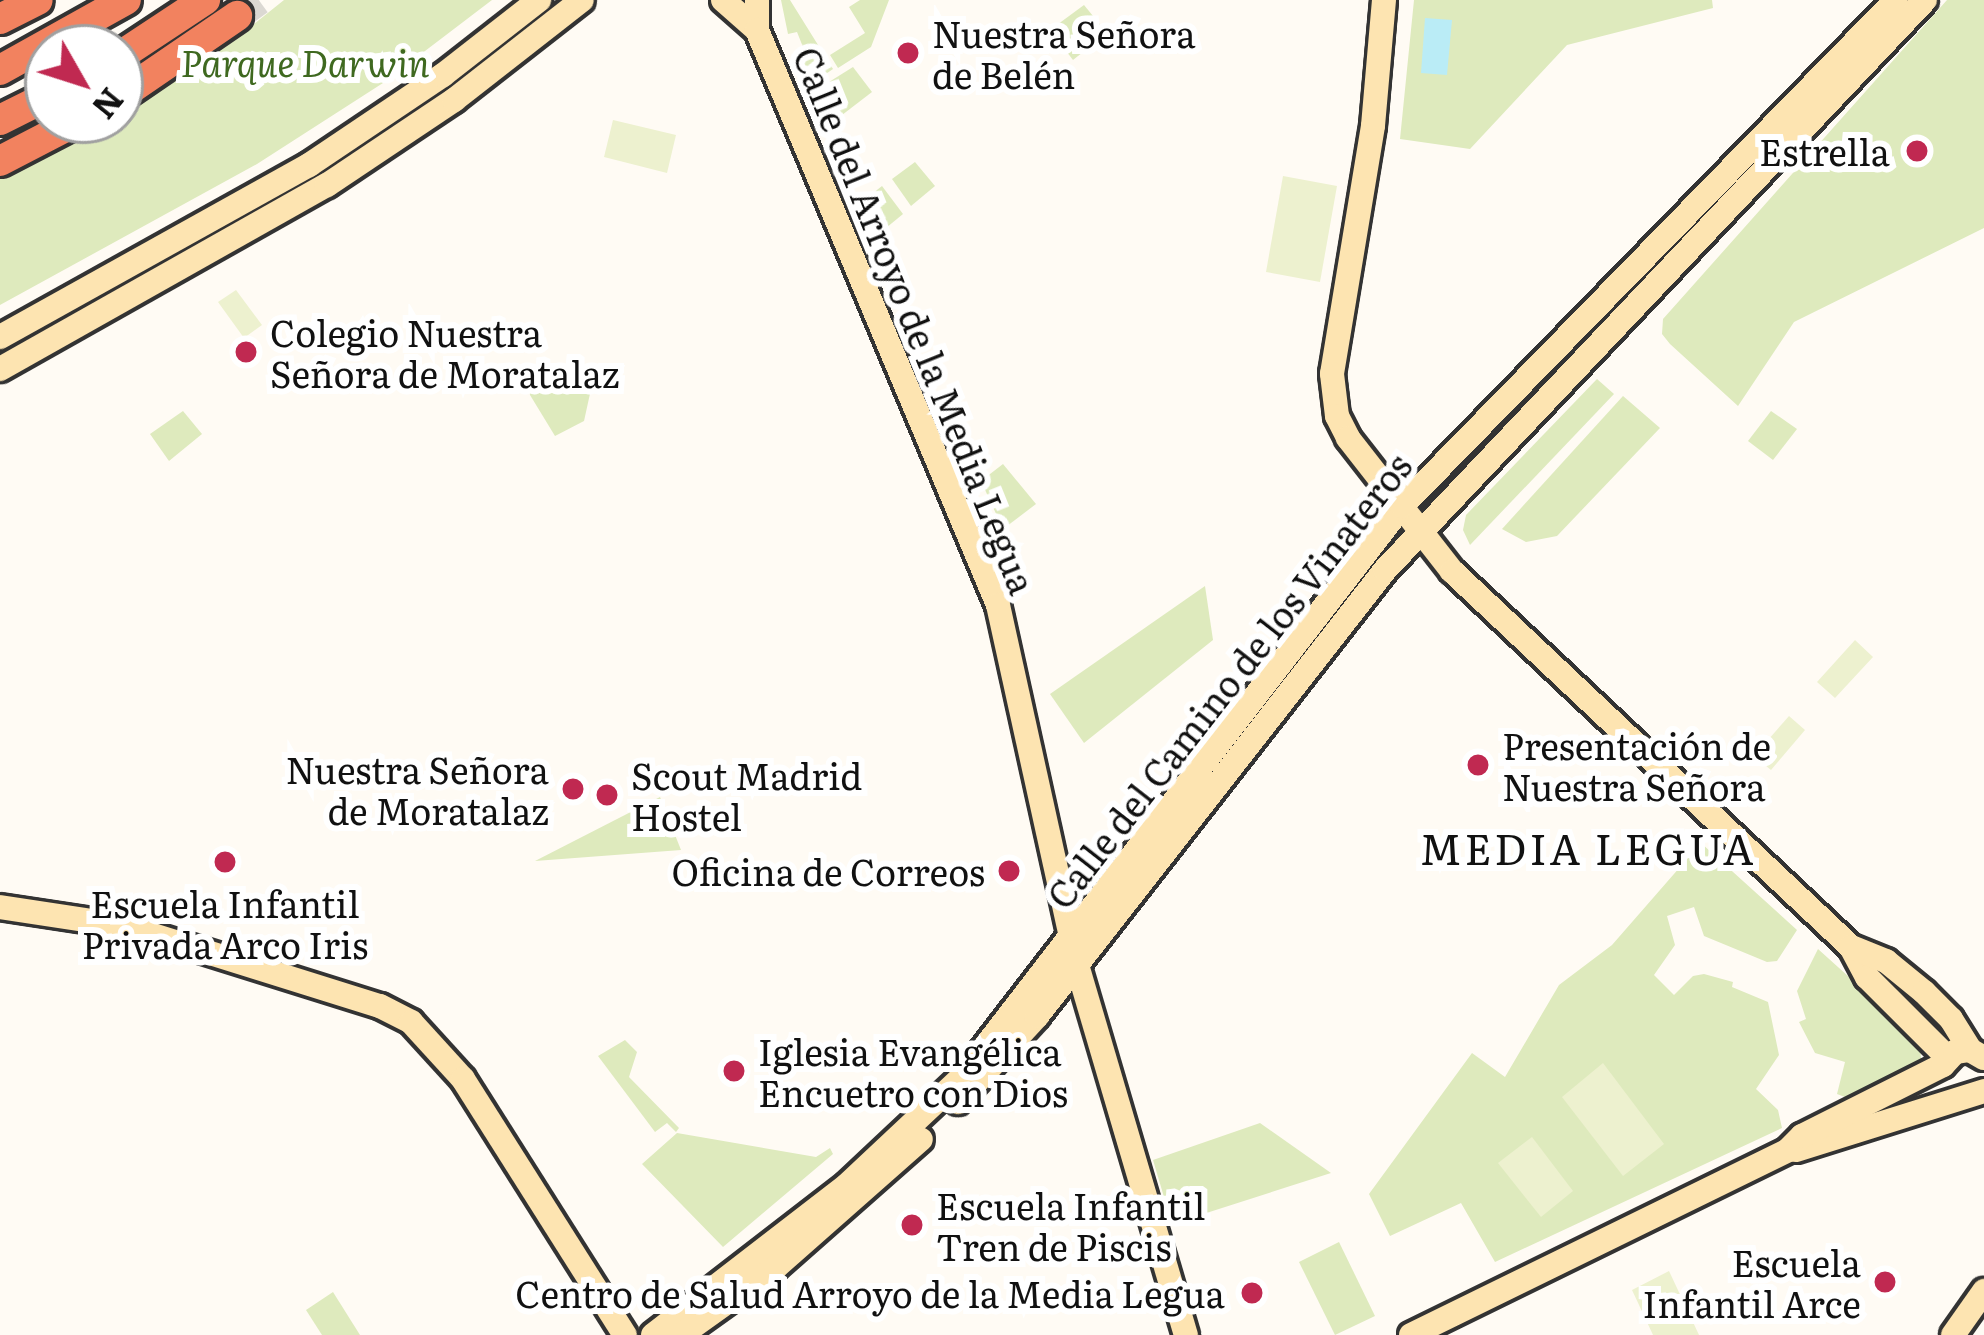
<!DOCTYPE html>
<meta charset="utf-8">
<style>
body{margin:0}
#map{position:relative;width:1984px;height:1335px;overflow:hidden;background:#fffbf4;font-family:Literata,serif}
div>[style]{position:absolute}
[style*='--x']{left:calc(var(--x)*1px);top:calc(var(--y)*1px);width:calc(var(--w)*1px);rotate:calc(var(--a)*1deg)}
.green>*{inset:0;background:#deeabd}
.pitch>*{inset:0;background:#edf1cf}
.water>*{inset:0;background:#baecf6}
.highway-tunnel>*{height:30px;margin-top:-15px;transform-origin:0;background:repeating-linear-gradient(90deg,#dbd8d2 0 30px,transparent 0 45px)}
.roads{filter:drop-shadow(3px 0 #333) drop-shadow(-3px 0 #333) drop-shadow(0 3px #333) drop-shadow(0 -3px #333)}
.secondary>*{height:24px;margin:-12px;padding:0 12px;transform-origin:12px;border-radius:12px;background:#fde4b1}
.highway>*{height:30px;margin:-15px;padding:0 15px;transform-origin:15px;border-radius:15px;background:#f2825f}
.dots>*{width:33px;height:33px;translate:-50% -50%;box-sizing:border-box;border:6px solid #fff;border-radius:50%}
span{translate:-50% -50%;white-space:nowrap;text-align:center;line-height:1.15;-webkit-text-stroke:12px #fff;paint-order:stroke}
.poi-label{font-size:36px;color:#111}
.left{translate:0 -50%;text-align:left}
.right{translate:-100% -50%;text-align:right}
.park-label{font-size:36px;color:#3f6920;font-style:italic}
.street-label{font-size:36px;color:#111}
.quarter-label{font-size:42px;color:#111;letter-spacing:3px}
.north{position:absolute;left:24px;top:24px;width:120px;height:120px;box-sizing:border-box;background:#fff;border:3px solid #a0a0a0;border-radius:50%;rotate:129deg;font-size:33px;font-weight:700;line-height:48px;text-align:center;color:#111}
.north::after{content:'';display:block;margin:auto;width:42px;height:54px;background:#c02951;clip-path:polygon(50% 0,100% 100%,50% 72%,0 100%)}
</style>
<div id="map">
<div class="green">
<div style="clip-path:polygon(284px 0,492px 0,383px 83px,257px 164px,0 305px,0 177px,110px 120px,120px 120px,120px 114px,228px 45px)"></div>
<div style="clip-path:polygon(781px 0,790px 0,833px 69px,810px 85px,796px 52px,803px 47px,797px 32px,788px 34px)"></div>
<div style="clip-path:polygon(860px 0,889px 0,871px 47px,838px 68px,830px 55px,865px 33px,849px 7px)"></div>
<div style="clip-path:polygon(1414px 0,1712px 0,1713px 8px,1567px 45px,1470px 149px,1400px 139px)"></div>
<div style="clip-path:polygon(1947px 0,1984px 0,1984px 228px,1794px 322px,1738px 406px,1670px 344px,1662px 334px,1663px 319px)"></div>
<div style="clip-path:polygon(1084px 5px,1107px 33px,1073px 60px,1050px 30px)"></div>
<div style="clip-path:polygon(853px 67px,872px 92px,829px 125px,813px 92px)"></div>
<div style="clip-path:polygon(915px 162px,935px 186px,911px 206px,892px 179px)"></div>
<div style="clip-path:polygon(882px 186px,903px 214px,875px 237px,859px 204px)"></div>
<div style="clip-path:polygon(539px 376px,591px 389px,584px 421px,555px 436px,530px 395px,528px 383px)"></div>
<div style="clip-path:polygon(1597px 379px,1614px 394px,1470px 545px,1463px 530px,1466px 515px)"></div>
<div style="clip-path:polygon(1623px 396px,1660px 428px,1557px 536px,1526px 542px,1502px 529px)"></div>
<div style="clip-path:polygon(183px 411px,202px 434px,169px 461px,150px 434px)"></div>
<div style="clip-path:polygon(1771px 411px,1797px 429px,1773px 460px,1748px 441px)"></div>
<div style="clip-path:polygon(1003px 464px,1036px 504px,1003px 529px,981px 481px)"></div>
<div style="clip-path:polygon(1205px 586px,1213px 640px,1084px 743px,1050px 694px)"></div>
<div style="clip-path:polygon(660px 797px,681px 850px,535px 861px)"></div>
<div style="clip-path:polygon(1701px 843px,1797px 930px,1777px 961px,1767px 962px,1704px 936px,1694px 907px,1667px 916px,1675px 945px,1654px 975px,1674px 995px,1693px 976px,1704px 974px,1733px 982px,1732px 987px,1768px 1002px,1779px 1055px,1756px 1089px,1778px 1110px,1782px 1128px,1495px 1262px,1461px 1203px,1390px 1236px,1369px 1194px,1472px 1053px,1505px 1077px,1559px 985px,1612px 945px)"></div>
<div style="clip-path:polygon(1818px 949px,1920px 1041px,1921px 1059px,1907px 1071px,1850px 1099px,1837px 1094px,1845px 1062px,1815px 1053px,1799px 1022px,1806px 1019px,1797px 991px)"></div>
<div style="clip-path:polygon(625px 1040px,637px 1052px,629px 1077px,679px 1128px,676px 1132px,667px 1123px,655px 1132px,598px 1056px)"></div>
<div style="clip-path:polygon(1260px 1123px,1331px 1173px,1172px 1224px,1153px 1160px)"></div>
<div style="clip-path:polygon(677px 1133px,816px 1157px,830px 1148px,833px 1154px,723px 1247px,642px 1164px)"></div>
<div style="clip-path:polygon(1339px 1242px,1375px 1316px,1335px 1335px,1299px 1262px)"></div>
<div style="clip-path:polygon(333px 1292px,360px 1335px,322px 1335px,306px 1310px)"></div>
</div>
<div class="pitch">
<div style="clip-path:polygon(613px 120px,676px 135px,667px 173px,604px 157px)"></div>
<div style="clip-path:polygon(1283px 176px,1337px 186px,1320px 282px,1266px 272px)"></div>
<div style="clip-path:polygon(236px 290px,262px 325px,244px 338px,218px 302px)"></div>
<div style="clip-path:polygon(1855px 640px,1873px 657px,1835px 698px,1817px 682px)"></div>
<div style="clip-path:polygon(1789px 716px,1805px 730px,1771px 770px,1754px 756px)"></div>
<div style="clip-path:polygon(1603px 1063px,1664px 1144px,1623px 1176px,1562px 1097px)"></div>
<div style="clip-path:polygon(1532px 1137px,1573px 1191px,1541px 1217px,1498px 1163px)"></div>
<div style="clip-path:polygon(1669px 1271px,1699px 1335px,1653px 1335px,1632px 1290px)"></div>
</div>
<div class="water">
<div style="clip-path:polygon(1425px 18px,1452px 20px,1447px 75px,1421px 73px)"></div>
</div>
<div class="highway-tunnel">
<div style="--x:237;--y:16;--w:27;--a:-36"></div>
</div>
<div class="roads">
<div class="secondary">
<div style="--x:723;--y:0;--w:45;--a:41.4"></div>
<div style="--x:757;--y:0;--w:30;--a:90"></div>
<div style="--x:757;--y:30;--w:623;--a:67.26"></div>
<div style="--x:998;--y:605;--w:369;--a:77.6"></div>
<div style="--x:1077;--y:965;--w:386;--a:73.6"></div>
<div style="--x:1384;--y:0;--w:126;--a:95"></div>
<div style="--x:1373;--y:126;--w:251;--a:99.4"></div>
<div style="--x:1332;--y:374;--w:42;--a:83.2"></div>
<div style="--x:1337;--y:416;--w:25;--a:63"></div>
<div style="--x:1348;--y:438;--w:169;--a:52"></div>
<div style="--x:1452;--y:571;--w:548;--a:43.3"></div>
<div style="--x:1851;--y:947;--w:34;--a:62"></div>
<div style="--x:1867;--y:977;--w:115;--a:45"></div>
<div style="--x:0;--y:337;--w:354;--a:-29.1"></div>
<div style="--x:309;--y:165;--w:161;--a:-33.9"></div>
<div style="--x:443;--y:75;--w:122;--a:-38"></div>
<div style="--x:0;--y:369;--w:375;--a:-29.4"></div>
<div style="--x:327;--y:185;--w:153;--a:-33.8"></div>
<div style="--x:454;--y:100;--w:162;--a:-38"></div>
<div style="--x:0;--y:907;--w:125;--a:8.7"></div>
<div style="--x:124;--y:926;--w:268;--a:17.4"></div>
<div style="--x:380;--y:1006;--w:35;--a:27"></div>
<div style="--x:411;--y:1022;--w:77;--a:47.6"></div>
<div style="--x:463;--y:1079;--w:303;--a:57.7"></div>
<div style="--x:1851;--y:947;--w:38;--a:22"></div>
<div style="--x:1886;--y:961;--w:49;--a:39.2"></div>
<div style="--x:1924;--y:992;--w:38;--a:45"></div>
<div style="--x:1951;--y:1019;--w:36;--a:58"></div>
<div style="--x:958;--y:1102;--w:117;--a:-47.4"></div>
<div style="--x:1037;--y:1016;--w:566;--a:-52.04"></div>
<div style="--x:1385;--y:570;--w:785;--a:-46.55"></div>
<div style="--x:1796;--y:1150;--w:197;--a:-17.4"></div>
<div style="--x:653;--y:1335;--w:245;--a:-37.7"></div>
<div style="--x:847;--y:1185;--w:156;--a:-43.2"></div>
<div style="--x:961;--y:1078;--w:722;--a:-52.37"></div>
<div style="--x:1402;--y:506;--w:707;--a:-45.69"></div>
<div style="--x:681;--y:1335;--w:117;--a:-35.6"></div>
<div style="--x:776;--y:1267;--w:193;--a:-41.4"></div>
<div style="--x:1411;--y:1335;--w:420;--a:-26.1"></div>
<div style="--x:1788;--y:1150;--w:20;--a:-45"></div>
<div style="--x:1802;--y:1136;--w:158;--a:-26.7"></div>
<div style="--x:1943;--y:1065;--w:18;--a:-47"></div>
<div style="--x:1955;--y:1052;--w:15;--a:-8"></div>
<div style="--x:1970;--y:1050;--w:16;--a:30"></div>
<div style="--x:1953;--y:1335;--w:54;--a:-54.8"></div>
</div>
<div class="highway">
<div style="--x:0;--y:19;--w:42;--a:-26.6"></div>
<div style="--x:120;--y:56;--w:102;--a:-33.4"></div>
<div style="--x:0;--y:70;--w:144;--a:-29.1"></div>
<div style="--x:120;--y:96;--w:142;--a:-34.4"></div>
<div style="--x:0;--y:120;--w:54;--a:-26.6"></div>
<div style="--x:0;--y:161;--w:89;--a:-27.4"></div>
</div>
</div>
<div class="dots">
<div style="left:908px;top:53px;background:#c02951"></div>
<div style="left:1917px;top:151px;background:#c02951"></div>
<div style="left:246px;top:352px;background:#c02951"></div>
<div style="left:1478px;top:765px;background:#c02951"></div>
<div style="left:573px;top:789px;background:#c02951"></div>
<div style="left:607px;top:795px;background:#c02951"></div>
<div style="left:225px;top:862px;background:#c02951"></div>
<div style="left:1009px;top:871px;background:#c02951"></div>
<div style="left:734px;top:1071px;background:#c02951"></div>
<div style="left:912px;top:1225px;background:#c02951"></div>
<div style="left:1885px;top:1282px;background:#c02951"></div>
<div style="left:1252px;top:1293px;background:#c02951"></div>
</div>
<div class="poi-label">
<span class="left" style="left:932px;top:53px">Nuestra Señora<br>de Belén</span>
<span class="right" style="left:1890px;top:151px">Estrella</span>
<span class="left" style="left:270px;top:352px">Colegio Nuestra<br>Señora de Moratalaz</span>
<span class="left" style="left:1502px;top:765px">Presentación de<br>Nuestra Señora</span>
<span class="right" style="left:549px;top:789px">Nuestra Señora<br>de Moratalaz</span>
<span class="left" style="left:631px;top:795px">Scout Madrid<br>Hostel</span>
<span class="right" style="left:985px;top:871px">Oficina de Correos</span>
<span style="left:225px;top:923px">Escuela Infantil<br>Privada Arco Iris</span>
<span class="left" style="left:758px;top:1071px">Iglesia Evangélica<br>Encuetro con Dios</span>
<span class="left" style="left:936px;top:1225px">Escuela Infantil<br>Tren de Piscis</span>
<span class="right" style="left:1861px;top:1282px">Escuela<br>Infantil Arce</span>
<span class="right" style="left:1225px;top:1293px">Centro de Salud Arroyo de la Media Legua</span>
</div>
<div class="park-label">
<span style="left:305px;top:62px">Parque Darwin</span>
</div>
<div class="street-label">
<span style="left:916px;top:320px;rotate:68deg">Calle del Arroyo de la Media Legua</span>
<span style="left:1228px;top:680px;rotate:-52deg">Calle del Camino de los Vinateros</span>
</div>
<div class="quarter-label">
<span style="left:1588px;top:847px">MEDIA LEGUA</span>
</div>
<div class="north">N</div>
</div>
